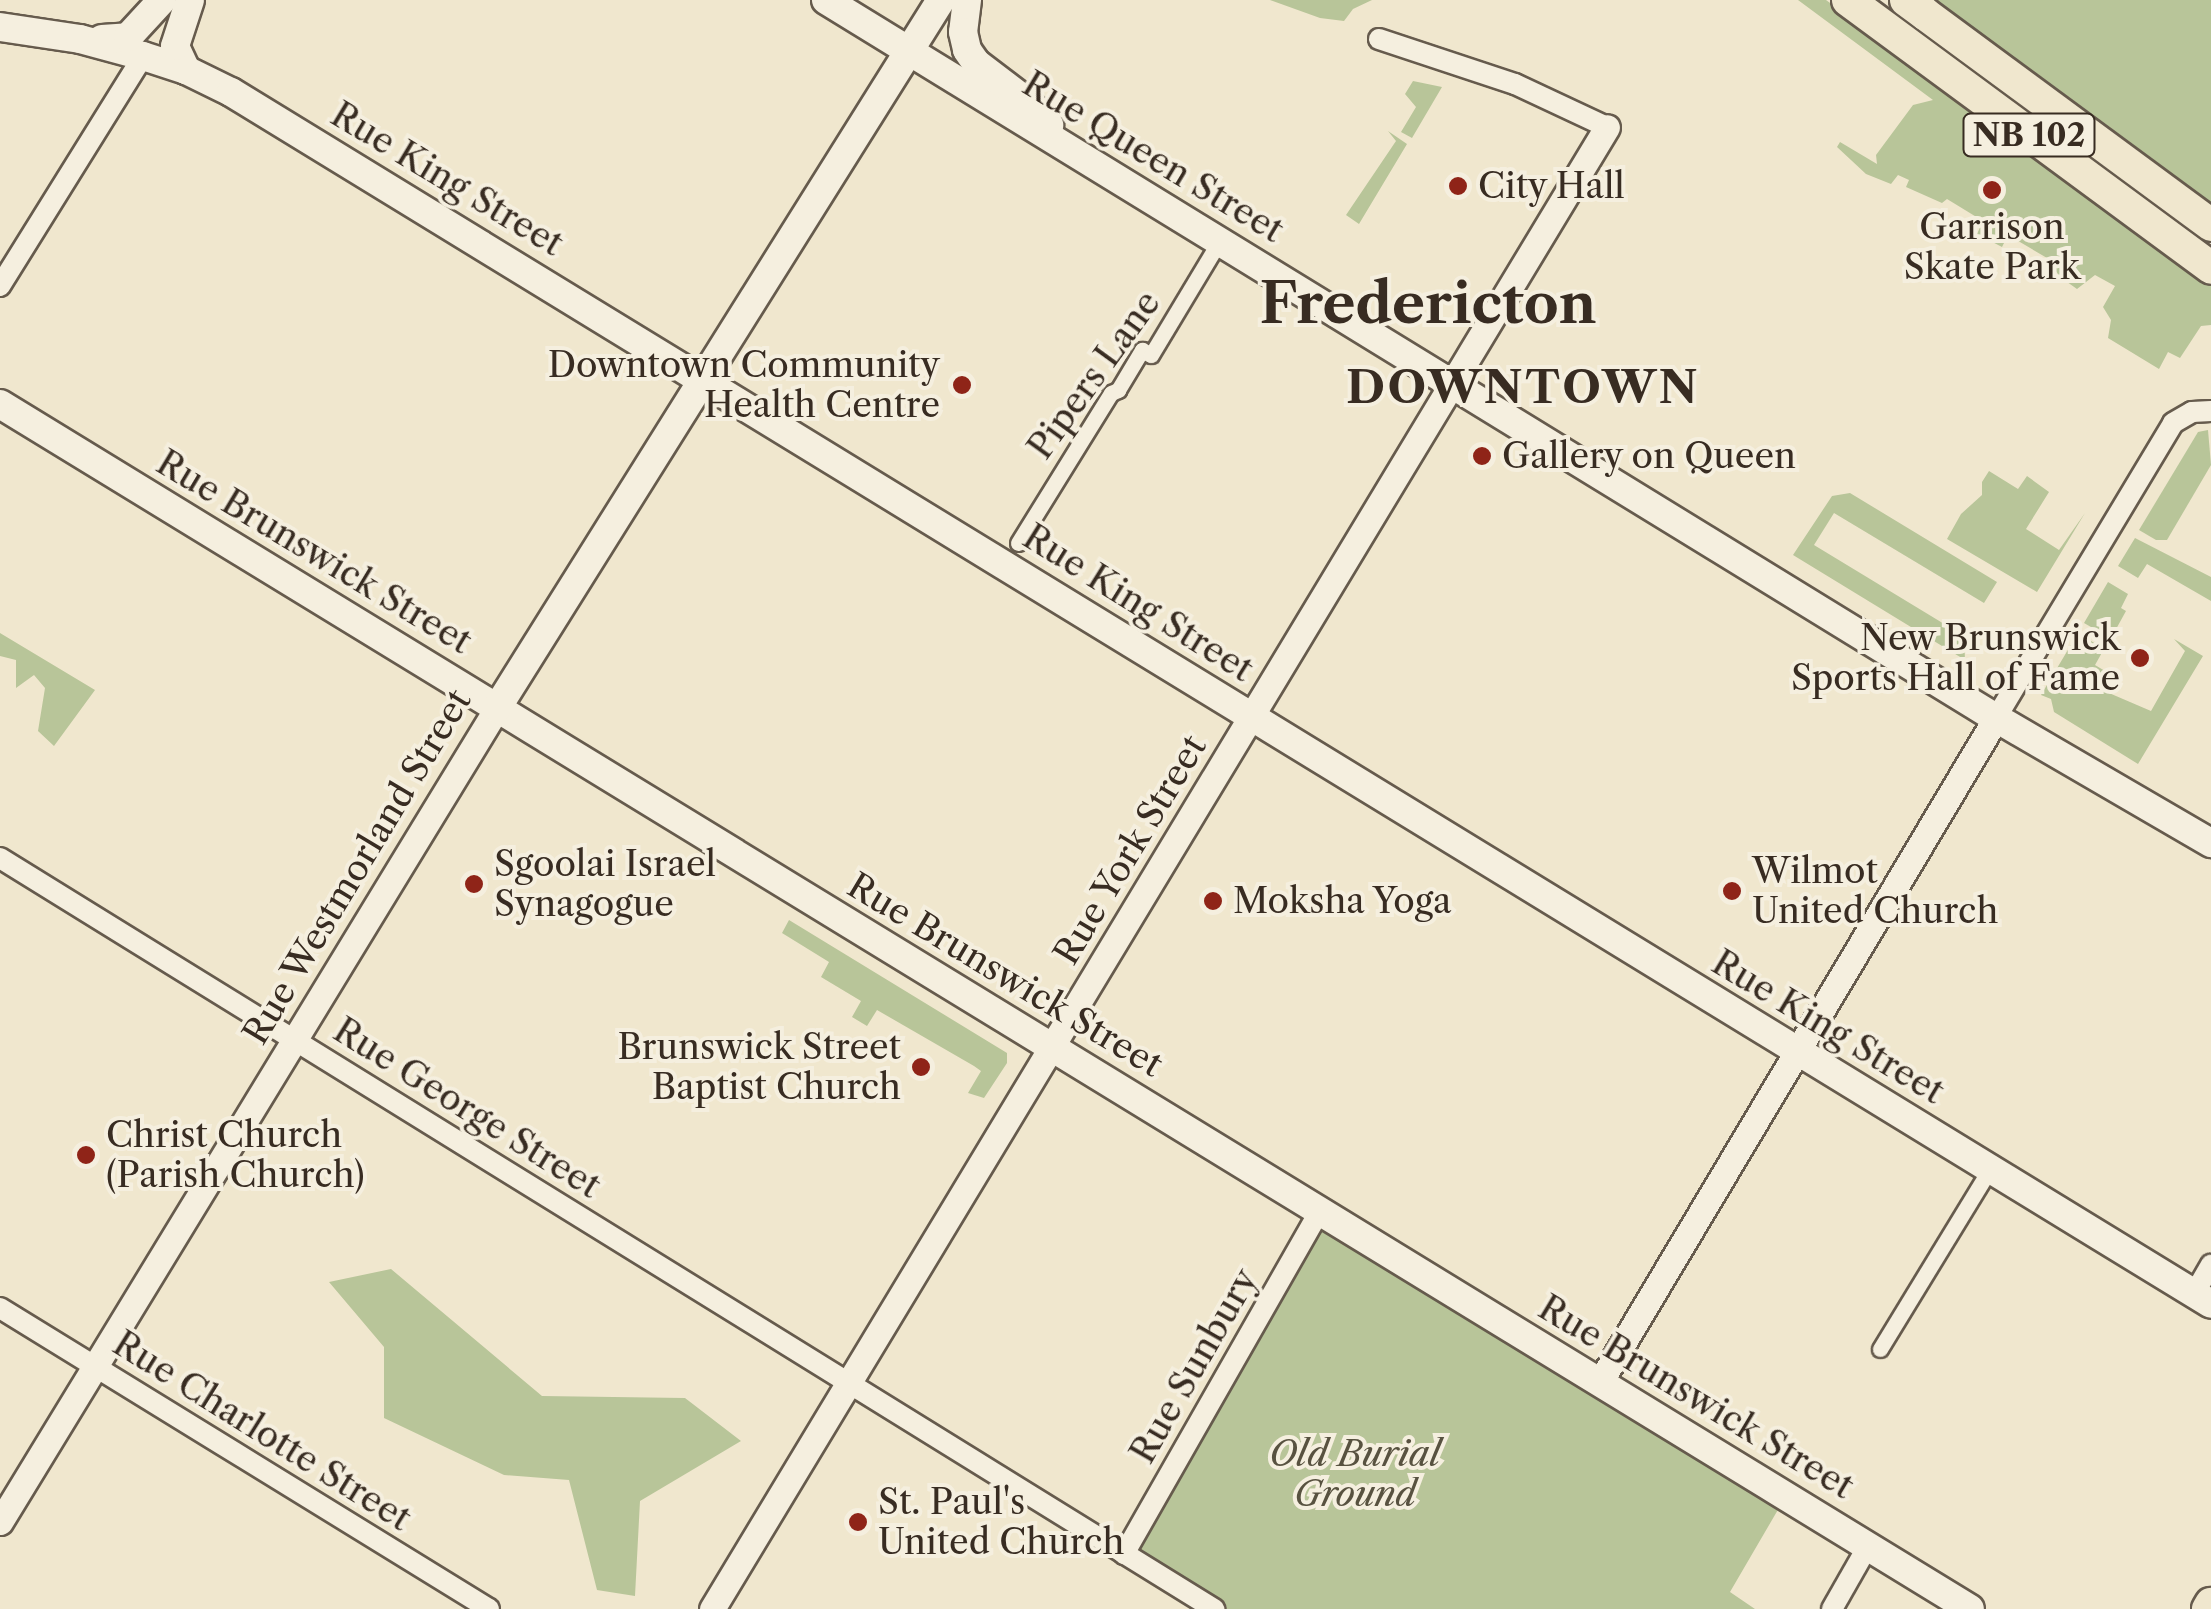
<!DOCTYPE html>
<style>
body{margin:0}
#map{position:relative;width:2211px;height:1609px;overflow:hidden;background:#f0e7ce;font-family:"Libre Caslon Text",serif}
div>[style]{position:absolute}
[style*='--x']{left:calc(var(--x)*1px);top:calc(var(--y)*1px);width:calc(var(--w)*1px);rotate:calc(var(--a)*1deg)}
.green>*{inset:0;background:#b8c599}
.roads{filter:drop-shadow(2px 0 #665b4d) drop-shadow(-2px 0 #665b4d) drop-shadow(0 2px #665b4d) drop-shadow(0 -2px #665b4d)}
.pedestrian>*{height:15px;margin:-7.5px;padding:0 7.5px;transform-origin:7.5px;border-radius:7.5px;background:#f5efdf}
.minor>*{height:20px;margin:-10px;padding:0 10px;transform-origin:10px;border-radius:10px;background:#f5efdf}
.tertiary>*{height:25px;margin:-12.5px;padding:0 12.5px;transform-origin:12.5px;border-radius:12.5px;background:#f5efdf}
.secondary>*{height:28px;margin:-14px;padding:0 14px;transform-origin:14px;border-radius:14px;background:#f5efdf}
.primary>*{height:32px;margin:-16px;padding:0 16px;transform-origin:16px;border-radius:16px;background:#f0e7ce}
.trunk>*{height:32px;margin:-16px;padding:0 16px;transform-origin:16px;border-radius:16px;background:#f0e7ce}
.dots>*{width:28px;height:28px;translate:-50% -50%;box-sizing:border-box;border:5px solid #f5efdf;border-radius:50%}
span{translate:-50% -50%;white-space:nowrap;text-align:center;line-height:1.15;-webkit-text-stroke:8px #f5efdf;paint-order:stroke}
.shield-label span{padding:2px 8px;background:#f5efdf;border:2px solid;border-radius:8px;-webkit-text-stroke-width:0}
.shield-label{font-size:32px;color:#382c22;font-weight:700}
.street-label{font-size:35px;color:#382c22}
.poi-label{font-size:35px;color:#382c22}
.left{translate:0 -50%;text-align:left}
.right{translate:-100% -50%;text-align:right}
.park-label{font-size:35px;color:#585240;font-style:italic}
.district-label{font-size:45px;color:#382c22;font-weight:700;letter-spacing:2.5px}
.town-label{font-size:55px;color:#382c22;font-weight:700}
</style>
<div id="map">
<div class="green">
<div style="clip-path:polygon(1270px 0,1372px 0,1353px 9px,1344px 21px,1320px 18px)"></div>
<div style="clip-path:polygon(1798px 0,1826px 0,2211px 284px,2211px 325px,2201px 326px,2180px 358px,2168px 352px,2159px 369px,2108px 338px,2111px 320px,2103px 307px,2115px 286px,2095px 275px,2077px 289px,2060px 277px,2047px 258px,2008px 235px,2002px 247px,1977px 234px,1983px 221px,1947px 199px,1942px 203px,1906px 187px,1909px 180px,1898px 175px,1891px 184px,1866px 174px,1837px 147px,1840px 142px,1877px 164px,1876px 155px,1913px 105px,1933px 100px)"></div>
<div style="clip-path:polygon(1936px 0,2211px 0,2211px 208px,1973px 30px)"></div>
<div style="clip-path:polygon(1413px 81px,1442px 87px,1412px 138px,1401px 132px,1416px 107px,1405px 94px)"></div>
<div style="clip-path:polygon(1388px 131px,1407px 144px,1359px 224px,1346px 215px,1396px 141px)"></div>
<div style="clip-path:polygon(2208px 430px,2211px 465px,2167px 540px,2156px 540px,2139px 530px,2198px 432px)"></div>
<div style="clip-path:polygon(1989px 471px,2018px 489px,2027px 476px,2049px 492px,2026px 529px,2059px 550px,2085px 513px,2037px 592px,1947px 539px,1961px 514px,1982px 495px,1982px 482px)"></div>
<div style="clip-path:polygon(1850px 493px,1997px 582px,1984px 603px,1834px 513px,1814px 545px,1964px 636px,1965px 660px,1793px 555px,1832px 496px)"></div>
<div style="clip-path:polygon(2135px 538px,2211px 577px,2211px 601px,2147px 564px,2138px 578px,2118px 566px)"></div>
<div style="clip-path:polygon(2108px 582px,2128px 594px,2121px 608px,2126px 611px,2115px 631px,2109px 628px,2105px 635px,2084px 623px)"></div>
<div style="clip-path:polygon(0 633px,95px 690px,54px 746px,38px 731px,45px 688px,34px 675px,16px 688px,16px 660px,0 656px)"></div>
<div style="clip-path:polygon(2078px 633px,2104px 649px,2095px 665px,2110px 674px,2102px 690px,2151px 711px,2185px 651px,2174px 639px,2203px 656px,2138px 764px,2054px 712px,2051px 699px,2041px 695px)"></div>
<div style="clip-path:polygon(789px 920px,1007px 1053px,1007px 1063px,984px 1098px,968px 1093px,981px 1071px,974px 1066px,877px 1010px,867px 1026px,852px 1017px,861px 1001px,821px 977px,829px 962px,782px 933px)"></div>
<div style="clip-path:polygon(1320px 1211px,1786px 1496px,1730px 1592px,1755px 1609px,1214px 1609px,1124px 1554px)"></div>
<div style="clip-path:polygon(391px 1269px,542px 1396px,685px 1398px,741px 1441px,640px 1501px,635px 1596px,597px 1590px,569px 1480px,504px 1475px,384px 1418px,384px 1347px,329px 1282px)"></div>
</div>
<div class="roads">
<div class="pedestrian">
<div style="--x:1018;--y:543;--w:176;--a:-58.2"></div>
<div style="--x:1111;--y:393;--w:8;--a:-23"></div>
<div style="--x:1118;--y:390;--w:47;--a:-59"></div>
<div style="--x:1142;--y:350;--w:10;--a:29"></div>
<div style="--x:1151;--y:355;--w:132;--a:-59"></div>
<div style="--x:1880;--y:1349;--w:211;--a:-58.6"></div>
</div>
<div class="minor">
<div style="--x:1379;--y:39;--w:143;--a:18.3"></div>
<div style="--x:1515;--y:84;--w:102;--a:25.1"></div>
<div style="--x:0;--y:286;--w:271;--a:-58.1"></div>
<div style="--x:1996;--y:718;--w:344;--a:-59"></div>
<div style="--x:2173;--y:423;--w:22;--a:-30"></div>
<div style="--x:2192;--y:412;--w:19;--a:-3"></div>
<div style="--x:0;--y:858;--w:1428;--a:31.74"></div>
<div style="--x:2194;--y:1294;--w:34;--a:-60"></div>
<div style="--x:0;--y:1308;--w:574;--a:31.61"></div>
<div style="--x:1124;--y:1554;--w:395;--a:-60.3"></div>
<div style="--x:1832;--y:1609;--w:73;--a:-60.3"></div>
</div>
<div class="tertiary">
<div style="--x:1600;--y:1382;--w:773;--a:-59.19"></div>
<div style="--x:0;--y:1522;--w:954;--a:-58.59"></div>
<div style="--x:712;--y:1609;--w:1731;--a:-58.87"></div>
</div>
<div class="secondary">
<div style="--x:826;--y:0;--w:1373;--a:31.54"></div>
<div style="--x:1996;--y:718;--w:249;--a:30.2"></div>
<div style="--x:967;--y:0;--w:32;--a:97"></div>
<div style="--x:963;--y:32;--w:18;--a:77"></div>
<div style="--x:967;--y:50;--w:16;--a:55"></div>
<div style="--x:976;--y:63;--w:61;--a:37.1"></div>
<div style="--x:1025;--y:100;--w:35;--a:46"></div>
<div style="--x:0;--y:27;--w:81;--a:8.5"></div>
<div style="--x:80;--y:39;--w:65;--a:15.1"></div>
<div style="--x:143;--y:56;--w:45;--a:18"></div>
<div style="--x:186;--y:70;--w:50;--a:26.1"></div>
<div style="--x:231;--y:92;--w:2321;--a:31.47"></div>
<div style="--x:102;--y:39;--w:26;--a:-4"></div>
<div style="--x:128;--y:37;--w:50;--a:-47.4"></div>
<div style="--x:186;--y:70;--w:26;--a:-115"></div>
<div style="--x:175;--y:46;--w:48;--a:-71.9"></div>
<div style="--x:0;--y:404;--w:2309;--a:31.45"></div>
<div style="--x:497;--y:708;--w:836;--a:-57.91"></div>
</div>
<div class="primary">
<div style="--x:1848;--y:0;--w:451;--a:36.4"></div>
<div style="--x:1906;--y:0;--w:379;--a:36.4"></div>
<div style="--x:2208;--y:1609;--w:6;--a:-59"></div>
</div>
<div class="trunk">
<div style="--x:1910;--y:0;--w:21;--a:43"></div>
</div>
</div>
<div class="dots">
<div style="left:1458px;top:186px;background:#8f2418"></div>
<div style="left:1992px;top:190px;background:#8f2418"></div>
<div style="left:962px;top:385px;background:#8f2418"></div>
<div style="left:1482px;top:456px;background:#8f2418"></div>
<div style="left:2140px;top:658px;background:#8f2418"></div>
<div style="left:474px;top:884px;background:#8f2418"></div>
<div style="left:1732px;top:891px;background:#8f2418"></div>
<div style="left:1213px;top:901px;background:#8f2418"></div>
<div style="left:921px;top:1067px;background:#8f2418"></div>
<div style="left:86px;top:1155px;background:#8f2418"></div>
<div style="left:858px;top:1522px;background:#8f2418"></div>
</div>
<div class="shield-label">
<span style="left:2029px;top:135px">NB 102</span>
</div>
<div class="street-label">
<span style="left:1153px;top:157px;rotate:31deg">Rue Queen Street</span>
<span style="left:447px;top:179px;rotate:31deg">Rue King Street</span>
<span style="left:1094px;top:375px;rotate:-54deg">Pipers Lane</span>
<span style="left:314px;top:552px;rotate:31deg">Rue Brunswick Street</span>
<span style="left:1138px;top:603px;rotate:32deg">Rue King Street</span>
<span style="left:1130px;top:850px;rotate:-59deg">Rue York Street</span>
<span style="left:357px;top:867px;rotate:-59deg">Rue Westmorland Street</span>
<span style="left:1005px;top:975px;rotate:31deg">Rue Brunswick Street</span>
<span style="left:1828px;top:1027px;rotate:31deg">Rue King Street</span>
<span style="left:467px;top:1108px;rotate:32deg">Rue George Street</span>
<span style="left:1194px;top:1366px;rotate:-60deg">Rue Sunbury</span>
<span style="left:1696px;top:1397px;rotate:31deg">Rue Brunswick Street</span>
<span style="left:262px;top:1431px;rotate:32deg">Rue Charlotte Street</span>
</div>
<div class="poi-label">
<span class="left" style="left:1478px;top:186px">City Hall</span>
<span style="left:1992px;top:247px">Garrison<br>Skate Park</span>
<span class="right" style="left:940px;top:385px">Downtown Community<br>Health Centre</span>
<span class="left" style="left:1502px;top:456px">Gallery on Queen</span>
<span class="right" style="left:2120px;top:658px">New Brunswick<br>Sports Hall of Fame</span>
<span class="left" style="left:494px;top:884px">Sgoolai Israel<br>Synagogue</span>
<span class="left" style="left:1752px;top:891px">Wilmot<br>United Church</span>
<span class="left" style="left:1233px;top:901px">Moksha Yoga</span>
<span class="right" style="left:901px;top:1067px">Brunswick Street<br>Baptist Church</span>
<span class="left" style="left:106px;top:1155px">Christ Church<br>(Parish Church)</span>
<span class="left" style="left:878px;top:1522px">St. Paul's<br>United Church</span>
</div>
<div class="park-label">
<span style="left:1355px;top:1474px">Old Burial<br>Ground</span>
</div>
<div class="district-label">
<span style="left:1523px;top:388px">DOWNTOWN</span>
</div>
<div class="town-label">
<span style="left:1428px;top:304px">Fredericton</span>
</div>
</div>
